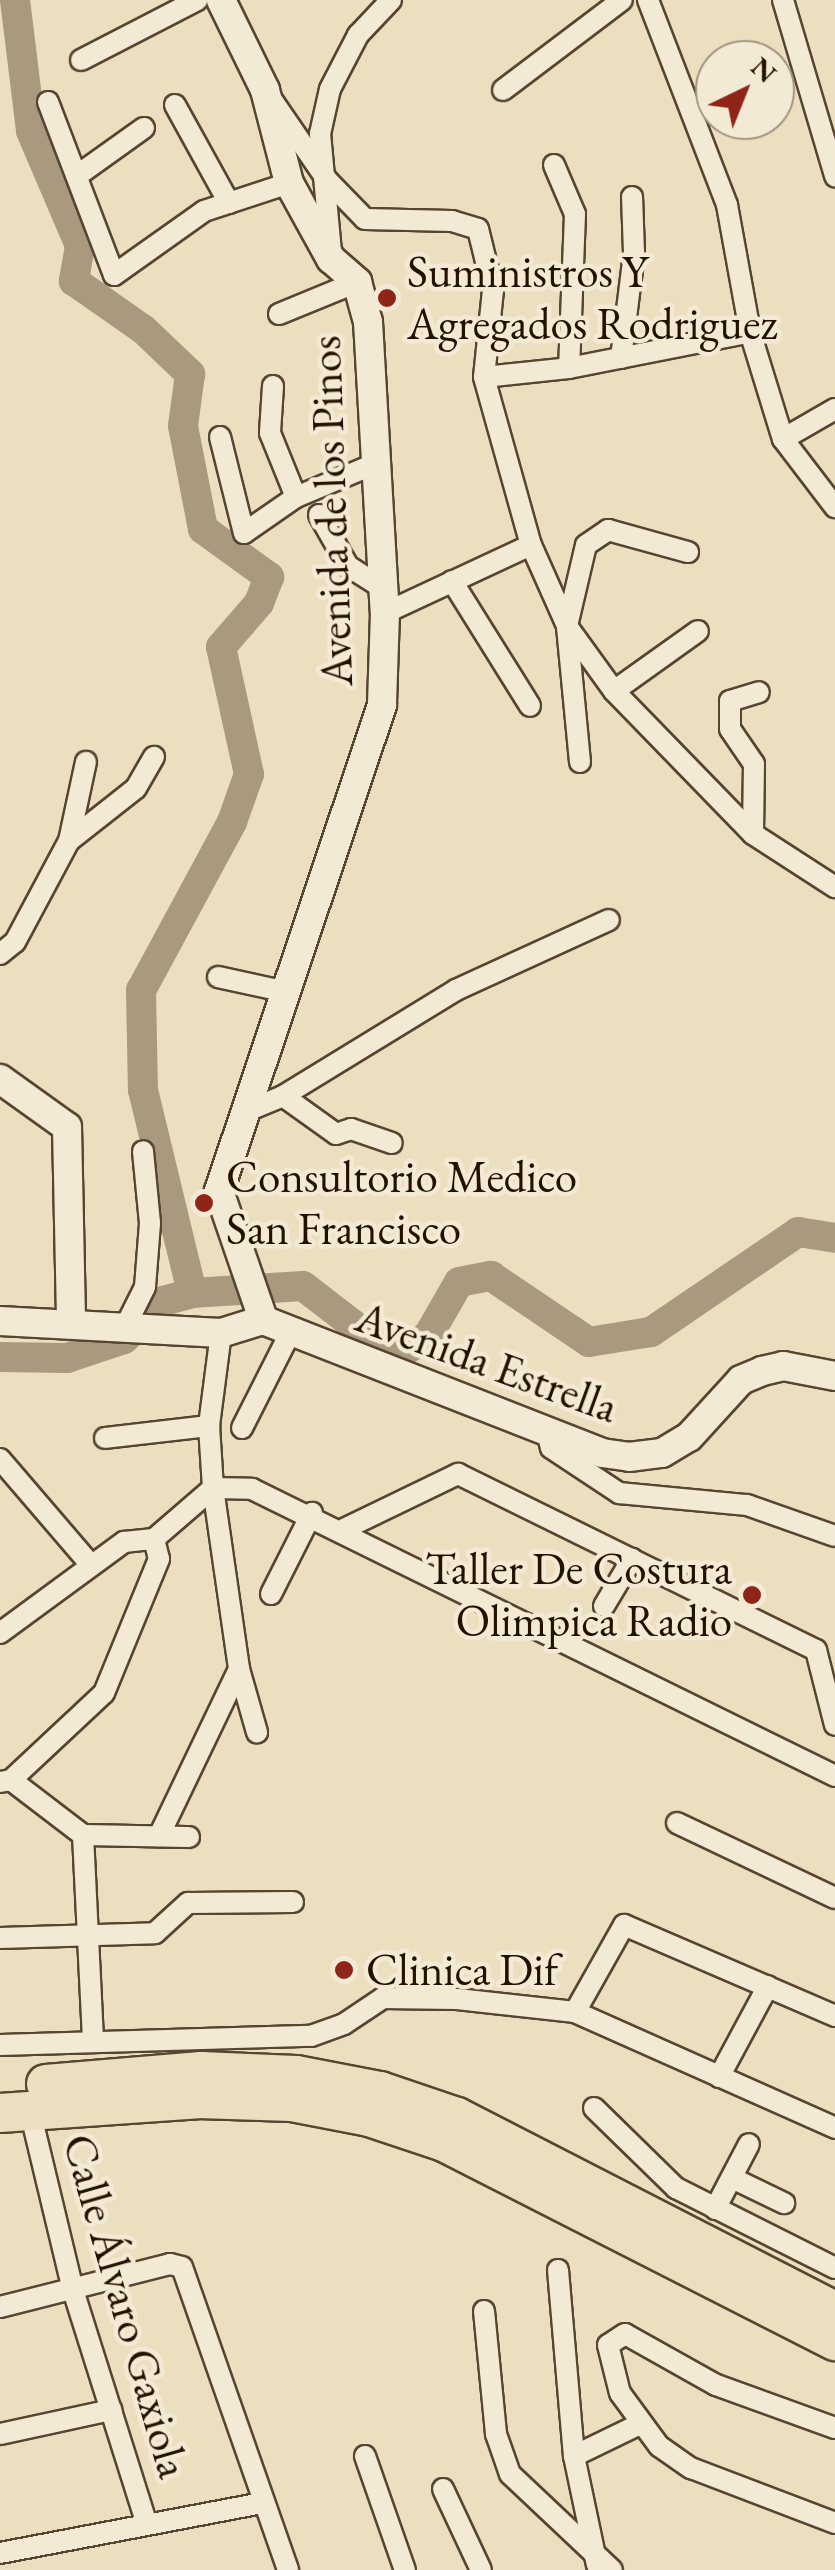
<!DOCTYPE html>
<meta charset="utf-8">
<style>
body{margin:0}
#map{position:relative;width:835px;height:2570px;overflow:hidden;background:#ecdfc0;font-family:"EB Garamond",serif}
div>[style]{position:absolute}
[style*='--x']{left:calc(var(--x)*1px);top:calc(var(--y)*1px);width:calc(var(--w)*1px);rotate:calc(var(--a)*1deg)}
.river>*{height:30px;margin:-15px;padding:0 15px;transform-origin:15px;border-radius:15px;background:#a8997f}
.roads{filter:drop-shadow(2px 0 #564530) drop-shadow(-2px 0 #564530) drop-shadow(0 2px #564530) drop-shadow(0 -2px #564530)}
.street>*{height:20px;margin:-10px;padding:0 10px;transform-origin:10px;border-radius:10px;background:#f3ead6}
.secondary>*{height:28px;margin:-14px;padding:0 14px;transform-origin:14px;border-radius:14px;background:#f3ead6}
.highway>*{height:38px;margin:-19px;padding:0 19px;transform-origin:19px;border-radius:19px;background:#ecdfc0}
.dots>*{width:28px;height:28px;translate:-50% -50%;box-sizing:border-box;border:5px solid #f3ead6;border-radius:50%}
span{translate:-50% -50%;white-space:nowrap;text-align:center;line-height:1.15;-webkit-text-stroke:9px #f3ead6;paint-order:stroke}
.poi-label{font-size:45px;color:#241200}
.left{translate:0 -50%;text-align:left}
.right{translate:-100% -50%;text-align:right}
.street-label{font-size:45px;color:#241200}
.north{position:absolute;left:695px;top:40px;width:100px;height:100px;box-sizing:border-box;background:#f3ead6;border:2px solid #a09480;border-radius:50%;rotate:43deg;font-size:28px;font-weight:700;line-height:40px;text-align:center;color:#241200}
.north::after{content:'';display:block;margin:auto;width:35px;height:45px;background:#8f2418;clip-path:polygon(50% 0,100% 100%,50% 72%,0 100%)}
</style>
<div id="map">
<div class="river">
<div style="--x:15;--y:0;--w:132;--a:83"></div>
<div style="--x:31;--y:131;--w:125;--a:66.9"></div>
<div style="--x:80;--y:246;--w:36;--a:100"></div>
<div style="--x:74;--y:281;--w:85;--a:35"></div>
<div style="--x:144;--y:330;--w:64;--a:43.7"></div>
<div style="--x:190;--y:374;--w:52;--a:97.7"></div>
<div style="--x:183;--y:426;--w:105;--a:79"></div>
<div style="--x:203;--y:529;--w:82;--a:36"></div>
<div style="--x:269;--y:577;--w:28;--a:111"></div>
<div style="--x:259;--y:603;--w:58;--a:130.8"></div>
<div style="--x:221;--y:647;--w:130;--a:77.6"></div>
<div style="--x:249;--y:774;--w:51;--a:109.5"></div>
<div style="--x:232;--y:822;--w:191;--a:118.4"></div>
<div style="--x:141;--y:990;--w:100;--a:88.9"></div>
<div style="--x:143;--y:1090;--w:209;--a:76.4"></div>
<div style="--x:0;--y:1357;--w:67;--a:0.9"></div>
<div style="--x:67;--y:1358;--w:60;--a:-18.4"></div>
<div style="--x:124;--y:1339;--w:54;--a:-44.3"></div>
<div style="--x:163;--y:1301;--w:30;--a:-15"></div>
<div style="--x:192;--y:1293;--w:111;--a:-3.6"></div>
<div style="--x:303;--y:1286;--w:77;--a:37.6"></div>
<div style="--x:364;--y:1333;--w:43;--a:26"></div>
<div style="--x:403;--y:1352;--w:30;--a:-33"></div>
<div style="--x:428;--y:1336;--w:62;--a:-60.1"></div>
<div style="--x:459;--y:1282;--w:33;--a:-11"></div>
<div style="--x:491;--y:1276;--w:118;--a:34"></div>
<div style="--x:589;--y:1342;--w:63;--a:-9.2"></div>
<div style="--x:651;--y:1332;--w:178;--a:-34.2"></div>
<div style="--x:798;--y:1232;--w:37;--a:9"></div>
</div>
<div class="roads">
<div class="street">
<div style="--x:648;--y:0;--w:220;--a:68.9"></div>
<div style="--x:727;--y:205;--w:129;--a:79.7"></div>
<div style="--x:750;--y:332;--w:112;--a:72.9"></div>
<div style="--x:783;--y:439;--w:86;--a:52.6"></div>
<div style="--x:783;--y:0;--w:184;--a:73.5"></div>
<div style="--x:81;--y:60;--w:131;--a:-27.3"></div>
<div style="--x:503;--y:90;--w:149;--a:-37.1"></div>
<div style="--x:272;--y:100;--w:97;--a:55.5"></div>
<div style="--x:327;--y:180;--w:54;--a:45.7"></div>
<div style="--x:365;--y:219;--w:87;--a:1.3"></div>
<div style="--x:452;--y:221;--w:27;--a:17"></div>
<div style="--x:478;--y:229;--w:63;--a:76.2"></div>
<div style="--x:493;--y:290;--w:87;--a:95.9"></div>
<div style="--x:484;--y:377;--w:174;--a:74.4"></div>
<div style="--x:531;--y:545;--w:89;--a:66"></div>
<div style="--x:567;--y:626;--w:80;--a:54.1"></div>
<div style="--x:614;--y:691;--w:199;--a:45.8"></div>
<div style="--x:753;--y:834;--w:98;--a:32.9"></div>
<div style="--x:48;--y:102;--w:185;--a:69.1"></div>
<div style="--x:114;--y:275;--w:110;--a:-35.4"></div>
<div style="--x:204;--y:211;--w:89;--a:-18.2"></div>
<div style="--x:175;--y:105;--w:112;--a:61.1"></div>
<div style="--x:554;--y:165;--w:53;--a:66.8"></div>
<div style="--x:575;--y:214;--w:154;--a:92.2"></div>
<div style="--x:78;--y:175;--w:81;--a:-35.5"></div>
<div style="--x:331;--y:252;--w:119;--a:-95.3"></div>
<div style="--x:320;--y:134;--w:46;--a:-77.5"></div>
<div style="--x:330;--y:89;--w:61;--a:-62.6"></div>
<div style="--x:358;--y:35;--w:48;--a:-46.7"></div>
<div style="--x:279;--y:314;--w:84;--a:-22.3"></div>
<div style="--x:621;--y:358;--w:106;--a:-82.9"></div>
<div style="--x:634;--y:253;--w:56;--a:-92"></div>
<div style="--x:484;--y:377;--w:85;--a:-6"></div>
<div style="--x:569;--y:368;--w:185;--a:-11.2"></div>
<div style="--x:273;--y:386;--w:47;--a:93.7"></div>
<div style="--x:270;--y:433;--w:69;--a:67.9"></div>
<div style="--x:220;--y:437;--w:99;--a:76"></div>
<div style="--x:244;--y:533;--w:63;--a:-34.7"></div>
<div style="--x:296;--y:497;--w:88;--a:-22.8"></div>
<div style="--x:783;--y:439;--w:60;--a:-30"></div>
<div style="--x:319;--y:515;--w:59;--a:60.4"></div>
<div style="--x:348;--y:566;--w:43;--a:32.6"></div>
<div style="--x:452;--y:581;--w:147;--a:58"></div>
<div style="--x:385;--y:613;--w:161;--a:-25"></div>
<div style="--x:614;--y:691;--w:103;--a:-35.5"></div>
<div style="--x:580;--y:762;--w:137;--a:-95.5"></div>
<div style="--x:567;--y:626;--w:83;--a:-76.8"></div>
<div style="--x:586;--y:545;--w:27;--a:-34"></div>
<div style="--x:608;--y:530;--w:83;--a:15.4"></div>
<div style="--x:753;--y:834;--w:70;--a:-89.2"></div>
<div style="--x:754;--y:764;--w:42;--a:-124.4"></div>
<div style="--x:730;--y:729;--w:28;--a:-90"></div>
<div style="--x:730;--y:701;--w:30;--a:-17"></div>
<div style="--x:69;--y:841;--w:81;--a:-77.9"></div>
<div style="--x:0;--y:954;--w:19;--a:-39"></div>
<div style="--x:15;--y:942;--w:115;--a:-61.9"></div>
<div style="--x:69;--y:841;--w:85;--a:-38.3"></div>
<div style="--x:136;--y:788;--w:36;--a:-60"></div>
<div style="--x:218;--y:977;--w:71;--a:12.3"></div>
<div style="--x:283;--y:1096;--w:65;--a:35.6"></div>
<div style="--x:336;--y:1134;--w:16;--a:-18"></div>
<div style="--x:351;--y:1129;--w:43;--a:18.9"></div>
<div style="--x:242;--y:1113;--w:44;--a:-22.5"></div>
<div style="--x:283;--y:1096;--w:203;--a:-31.5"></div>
<div style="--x:456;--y:990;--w:168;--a:-24.6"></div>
<div style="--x:126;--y:1325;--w:42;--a:-63.4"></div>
<div style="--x:145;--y:1287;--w:64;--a:-85.5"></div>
<div style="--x:150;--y:1223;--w:72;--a:-95.6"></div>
<div style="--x:221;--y:1333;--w:94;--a:97.4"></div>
<div style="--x:209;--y:1426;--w:62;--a:86.3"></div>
<div style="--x:213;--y:1488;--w:183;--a:81.8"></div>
<div style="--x:239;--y:1669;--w:66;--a:74.1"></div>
<div style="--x:242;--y:1428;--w:106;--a:-63.2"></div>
<div style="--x:547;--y:1431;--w:17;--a:77"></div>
<div style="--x:551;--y:1448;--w:82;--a:33.5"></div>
<div style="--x:619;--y:1493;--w:129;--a:5.4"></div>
<div style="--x:747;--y:1505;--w:93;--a:19.4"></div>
<div style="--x:105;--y:1438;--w:105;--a:-6.6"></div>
<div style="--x:0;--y:1459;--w:140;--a:49.4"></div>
<div style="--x:344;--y:1529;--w:127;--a:-25.8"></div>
<div style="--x:458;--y:1474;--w:399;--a:26.2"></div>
<div style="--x:816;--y:1650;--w:77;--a:75.8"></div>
<div style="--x:154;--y:1539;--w:78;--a:-40.8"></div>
<div style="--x:213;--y:1488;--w:39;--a:1"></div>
<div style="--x:252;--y:1489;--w:650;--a:26.21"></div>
<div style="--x:271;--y:1594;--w:91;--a:-63.2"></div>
<div style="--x:604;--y:1606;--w:55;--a:-59.2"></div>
<div style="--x:0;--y:1633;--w:154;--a:-36.3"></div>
<div style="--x:124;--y:1542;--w:30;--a:-6"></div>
<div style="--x:11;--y:1780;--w:127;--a:-43.1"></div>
<div style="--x:104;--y:1693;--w:145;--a:-67.7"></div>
<div style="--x:159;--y:1559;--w:21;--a:-104"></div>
<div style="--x:0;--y:1782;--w:11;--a:-10"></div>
<div style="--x:11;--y:1780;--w:91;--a:37.4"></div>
<div style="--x:677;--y:1823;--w:175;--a:25.4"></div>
<div style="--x:83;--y:1835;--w:205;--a:87.2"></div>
<div style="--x:83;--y:1835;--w:106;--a:1.1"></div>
<div style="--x:159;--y:1836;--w:185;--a:-64.4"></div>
<div style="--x:0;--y:1938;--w:155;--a:-1.8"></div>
<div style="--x:155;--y:1933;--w:45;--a:-42.3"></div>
<div style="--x:188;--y:1903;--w:105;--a:-0.5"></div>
<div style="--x:575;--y:2012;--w:100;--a:-60.6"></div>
<div style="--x:624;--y:1925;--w:230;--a:23.3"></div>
<div style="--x:0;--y:2045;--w:311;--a:-1.7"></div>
<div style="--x:311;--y:2036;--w:35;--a:-20"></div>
<div style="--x:344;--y:2024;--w:47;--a:-33.7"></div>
<div style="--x:383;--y:1998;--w:74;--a:0.8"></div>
<div style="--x:457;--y:1999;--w:119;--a:6.3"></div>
<div style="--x:575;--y:2012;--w:285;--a:24"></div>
<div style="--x:719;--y:2077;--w:103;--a:-61.7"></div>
<div style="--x:594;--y:2108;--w:115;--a:44.3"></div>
<div style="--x:676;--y:2188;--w:178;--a:26.7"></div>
<div style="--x:30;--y:2111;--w:184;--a:76.5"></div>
<div style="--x:73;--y:2290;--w:245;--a:72.5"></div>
<div style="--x:732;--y:2178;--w:58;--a:25.7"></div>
<div style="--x:715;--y:2209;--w:73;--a:-62.4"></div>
<div style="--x:558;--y:2270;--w:187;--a:85.1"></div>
<div style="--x:574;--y:2456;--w:111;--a:78.1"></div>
<div style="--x:0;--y:2307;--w:175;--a:-14.2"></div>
<div style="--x:170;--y:2264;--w:12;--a:14"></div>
<div style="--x:182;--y:2267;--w:321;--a:70.7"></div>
<div style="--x:484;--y:2311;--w:124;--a:84.4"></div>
<div style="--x:496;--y:2434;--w:42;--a:70.7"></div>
<div style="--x:510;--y:2474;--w:140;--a:43.3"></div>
<div style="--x:835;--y:2428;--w:127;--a:-160.1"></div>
<div style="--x:716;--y:2385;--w:104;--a:-150.7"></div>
<div style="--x:625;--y:2334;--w:20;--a:147"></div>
<div style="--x:608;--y:2345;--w:49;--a:76"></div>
<div style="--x:620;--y:2393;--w:66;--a:53.7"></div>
<div style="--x:659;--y:2446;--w:39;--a:35"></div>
<div style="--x:691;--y:2468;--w:154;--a:20.9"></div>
<div style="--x:0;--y:2434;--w:114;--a:-12.2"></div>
<div style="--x:365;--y:2456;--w:121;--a:70.7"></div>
<div style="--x:574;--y:2456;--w:71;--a:-25.8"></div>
<div style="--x:443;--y:2489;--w:89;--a:64.9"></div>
<div style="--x:0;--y:2553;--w:266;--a:-10.8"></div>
</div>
<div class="secondary">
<div style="--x:221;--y:0;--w:100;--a:63.9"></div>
<div style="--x:265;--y:90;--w:96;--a:75.5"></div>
<div style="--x:289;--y:183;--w:87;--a:61.1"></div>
<div style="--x:331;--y:259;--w:35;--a:41"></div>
<div style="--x:357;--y:282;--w:41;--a:74.6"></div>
<div style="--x:368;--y:322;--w:291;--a:86.7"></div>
<div style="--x:385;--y:613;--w:92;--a:91.9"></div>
<div style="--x:382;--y:705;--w:513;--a:108.54"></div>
<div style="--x:219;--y:1191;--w:135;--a:71"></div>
<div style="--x:0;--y:1079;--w:82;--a:35.6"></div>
<div style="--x:67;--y:1127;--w:194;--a:88.8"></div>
<div style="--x:0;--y:1321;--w:221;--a:3.1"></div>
<div style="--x:221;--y:1333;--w:44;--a:-17.2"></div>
<div style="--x:263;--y:1320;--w:364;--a:21.4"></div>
<div style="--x:602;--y:1453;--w:27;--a:8"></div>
<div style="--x:629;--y:1457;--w:33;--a:-7"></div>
<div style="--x:662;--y:1453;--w:31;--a:-31"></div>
<div style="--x:689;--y:1437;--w:77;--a:-47.6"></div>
<div style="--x:741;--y:1380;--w:23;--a:-23"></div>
<div style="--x:762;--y:1371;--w:22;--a:-13"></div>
<div style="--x:783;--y:1366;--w:53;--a:10.9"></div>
</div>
<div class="highway">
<div style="--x:46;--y:2084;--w:156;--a:-4.8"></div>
<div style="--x:201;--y:2071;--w:95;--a:2.4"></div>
<div style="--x:296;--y:2075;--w:86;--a:10.8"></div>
<div style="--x:380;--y:2091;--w:81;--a:18.7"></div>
<div style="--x:457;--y:2117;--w:425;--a:27.2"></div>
<div style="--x:0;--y:2113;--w:198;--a:-4"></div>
<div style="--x:198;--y:2099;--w:94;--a:1.8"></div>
<div style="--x:292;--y:2102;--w:78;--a:11"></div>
<div style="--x:369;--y:2117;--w:79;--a:18.4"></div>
<div style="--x:444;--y:2142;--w:439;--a:27"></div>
</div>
</div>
<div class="dots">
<div style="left:387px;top:298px;background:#8f2418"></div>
<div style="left:204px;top:1203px;background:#8f2418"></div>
<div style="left:752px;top:1595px;background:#8f2418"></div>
<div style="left:344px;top:1970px;background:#8f2418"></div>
</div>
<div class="poi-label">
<span class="left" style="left:407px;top:298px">Suministros Y<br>Agregados Rodriguez</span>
<span class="left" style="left:226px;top:1203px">Consultorio Medico<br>San Francisco</span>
<span class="right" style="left:732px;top:1595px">Taller De Costura<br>Olimpica Radio</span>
<span class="left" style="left:366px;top:1970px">Clinica Dif</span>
</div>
<div class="street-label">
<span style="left:331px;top:511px;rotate:-92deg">Avenida de los Pinos</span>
<span style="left:487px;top:1362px;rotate:20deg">Avenida Estrella</span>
<span style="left:126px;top:2306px;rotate:74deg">Calle Álvaro Gaxiola</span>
</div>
<div class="north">N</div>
</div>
